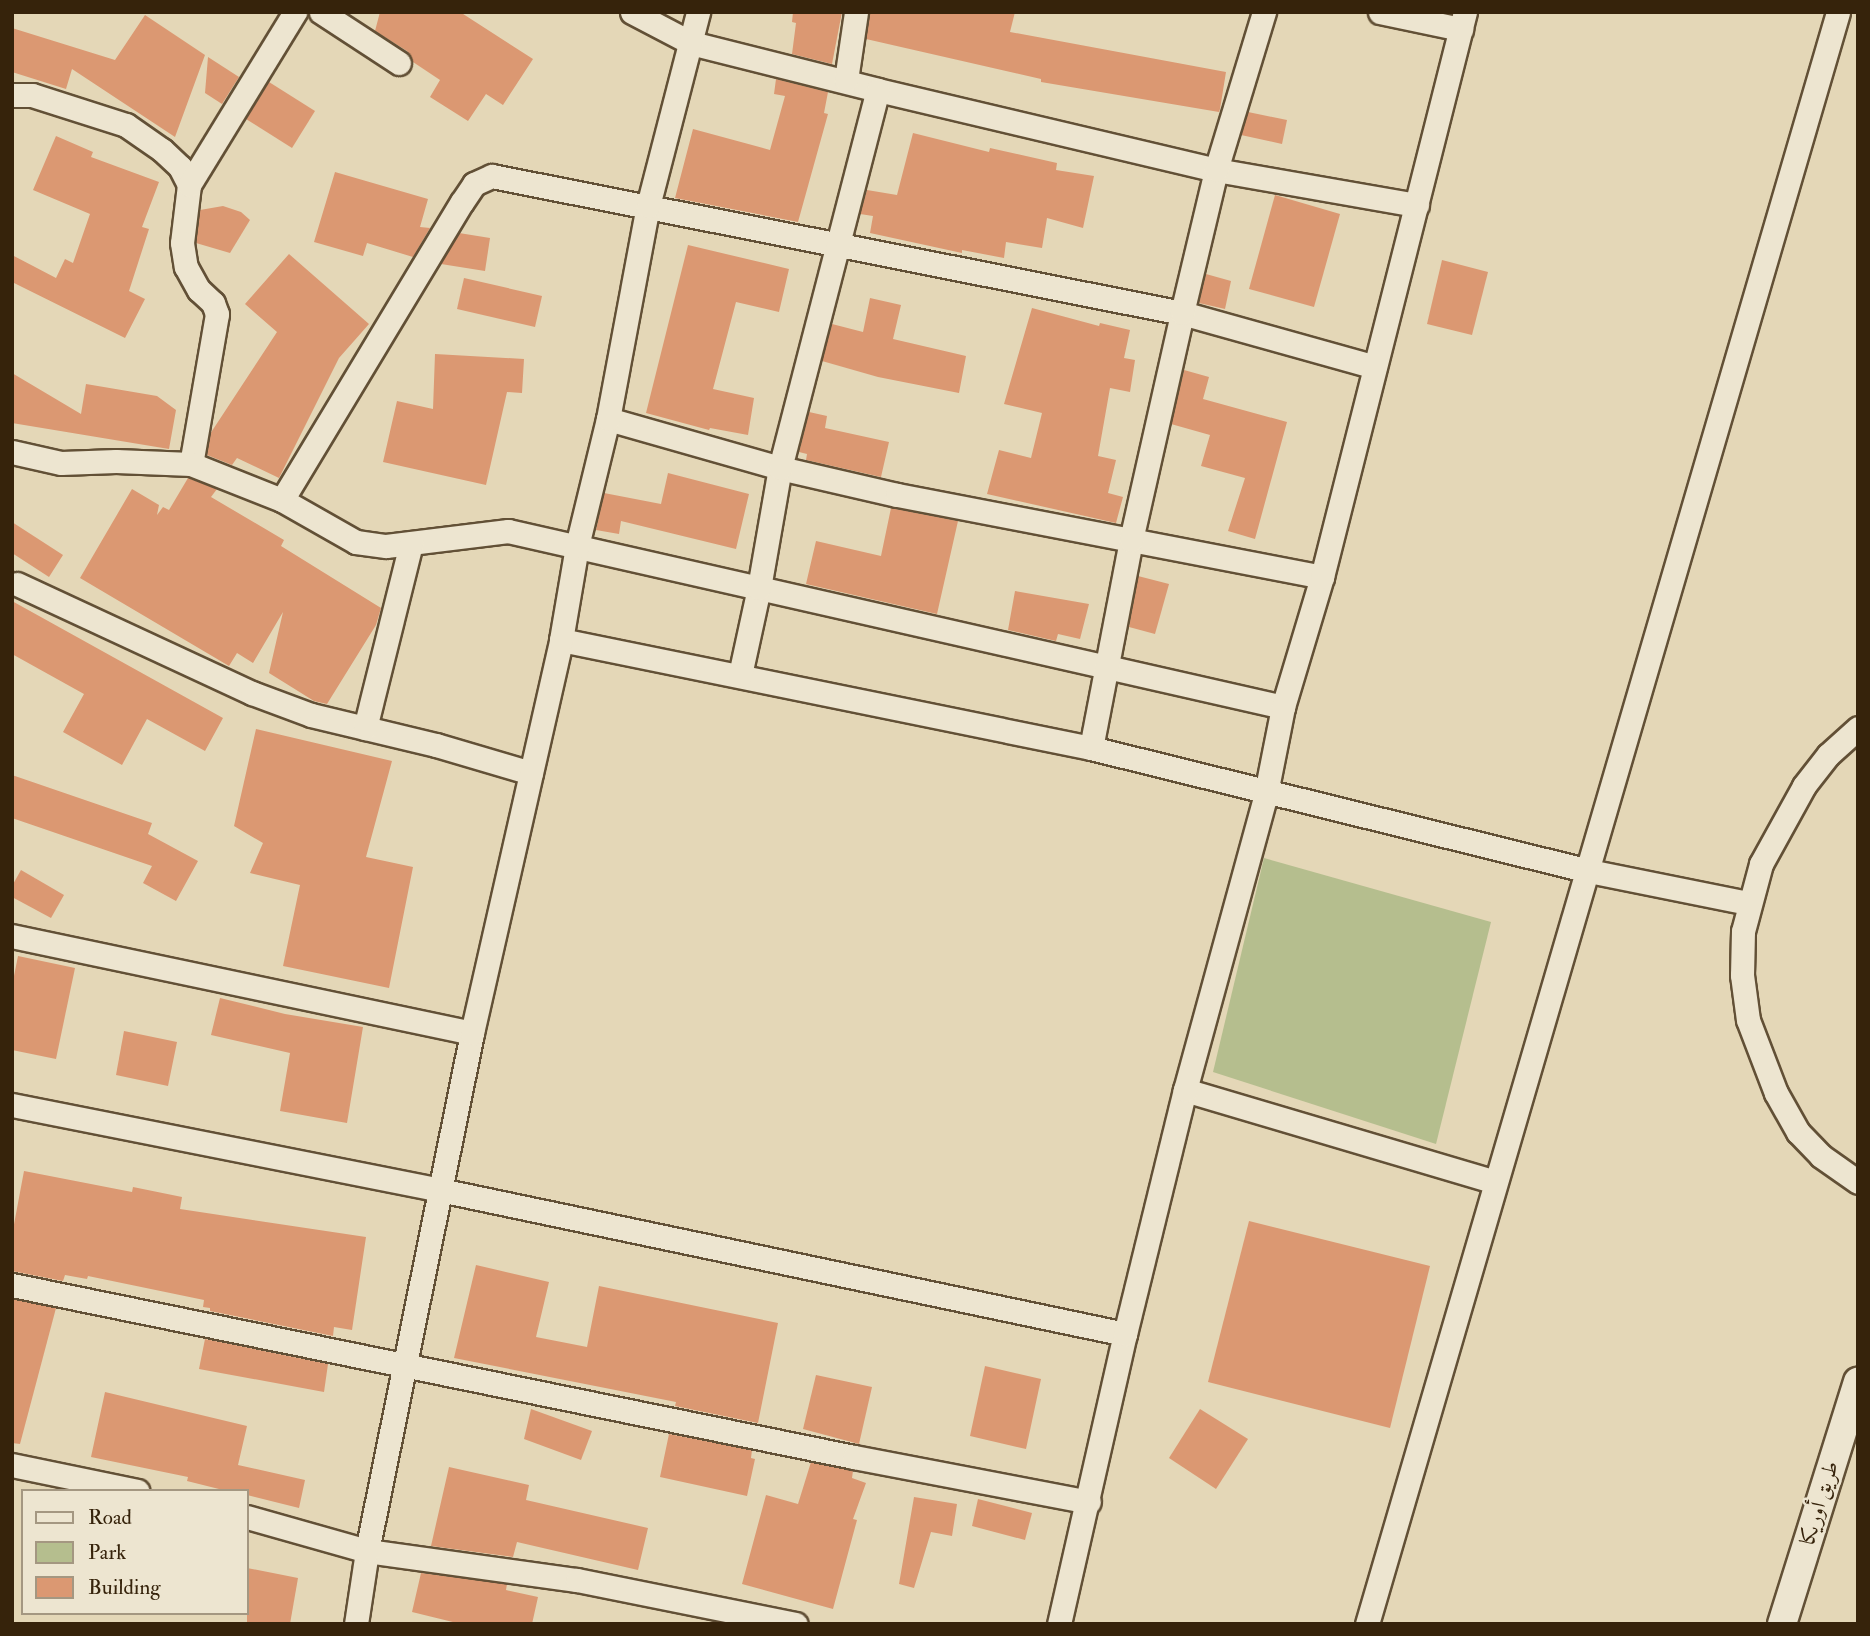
<!DOCTYPE html>
<meta charset="utf-8">
<style>
body{margin:0}
#map{position:relative;width:1870px;height:1636px;overflow:hidden;background:#e4d7b7;font-family:"IM FELL Double Pica",Amiri,serif}
div>[style]{position:absolute}
[style*='--x']{left:calc(var(--x)*1px);top:calc(var(--y)*1px);width:calc(var(--w)*1px);rotate:calc(var(--a)*1deg)}
.green>*{inset:0;background:#b5be8e}
.building>*{inset:0;background:#db9872}
.roads{filter:drop-shadow(2px 0 #625036) drop-shadow(-2px 0 #625036) drop-shadow(0 2px #625036) drop-shadow(0 -2px #625036)}
.minor>*{height:23px;margin:-11.5px;padding:0 11.5px;transform-origin:11.5px;border-radius:11.5px;background:#ede5d0}
.tertiary>*{height:28px;margin:-14px;padding:0 14px;transform-origin:14px;border-radius:14px;background:#ede5d0}
span{translate:-50% -50%;white-space:nowrap;text-align:center;line-height:1.15;-webkit-text-stroke:5px #ede5d0;paint-order:stroke}
.street-label{font-size:21px;color:#36230b}
.frame{position:absolute;inset:0;border:14px solid #36230b;pointer-events:none}
.legend{position:absolute;left:21px;top:1489px;width:228px;height:126px;box-sizing:border-box;background:#ede5d0;border:2px solid #a49781;margin:0;padding:9px 12px;list-style:none;font-size:21px;color:#36230b}
.legend li{display:flex;align-items:center;gap:14px;height:35px}
.legend b{width:35px;border:2px solid #a49781}
</style>
<div id="map">
<div class="green">
<div style="clip-path:polygon(1264px 858px,1491px 922px,1436px 1144px,1213px 1072px)"></div>
</div>
<div class="building">
<div style="clip-path:polygon(380px 12px,460px 12px,533px 59px,503px 105px,486px 94px,468px 121px,430px 97px,440px 80px,413px 62px,407px 51px,375px 31px)"></div>
<div style="clip-path:polygon(793px 12px,842px 12px,832px 64px,792px 54px,796px 23px,792px 22px)"></div>
<div style="clip-path:polygon(870px 12px,1015px 12px,1010px 32px,1226px 72px,1220px 109px,1219px 112px,1041px 82px,1041px 79px,866px 39px)"></div>
<div style="clip-path:polygon(145px 15px,205px 55px,175px 137px,72px 69px,66px 89px,12px 72px,12px 28px,115px 60px)"></div>
<div style="clip-path:polygon(208px 57px,239px 77px,222px 104px,205px 93px)"></div>
<div style="clip-path:polygon(776px 79px,828px 92px,824px 113px,828px 114px,798px 222px,675px 198px,693px 129px,770px 150px,785px 96px,774px 94px)"></div>
<div style="clip-path:polygon(269px 82px,315px 111px,292px 148px,246px 119px)"></div>
<div style="clip-path:polygon(1248px 112px,1287px 120px,1282px 144px,1241px 135px)"></div>
<div style="clip-path:polygon(913px 133px,989px 152px,990px 148px,1057px 163px,1056px 170px,1094px 176px,1083px 228px,1047px 218px,1042px 248px,1006px 242px,1004px 258px,962px 250px,962px 253px,870px 233px,873px 216px,860px 214px,867px 190px,897px 195px)"></div>
<div style="clip-path:polygon(56px 136px,93px 152px,91px 157px,159px 182px,142px 227px,149px 229px,129px 291px,145px 299px,125px 338px,12px 282px,12px 255px,56px 278px,65px 259px,73px 263px,90px 214px,33px 190px)"></div>
<div style="clip-path:polygon(335px 172px,428px 199px,420px 227px,430px 228px,413px 257px,367px 243px,363px 256px,314px 242px)"></div>
<div style="clip-path:polygon(1275px 195px,1340px 214px,1314px 307px,1249px 289px)"></div>
<div style="clip-path:polygon(223px 206px,241px 212px,250px 220px,230px 253px,196px 243px,200px 210px)"></div>
<div style="clip-path:polygon(459px 233px,490px 238px,485px 271px,441px 264px)"></div>
<div style="clip-path:polygon(688px 245px,789px 269px,779px 312px,736px 302px,713px 389px,754px 398px,748px 435px,710px 428px,709px 430px,646px 413px)"></div>
<div style="clip-path:polygon(289px 254px,369px 324px,339px 358px,279px 478px,237px 458px,232px 465px,207px 455px,210px 434px,277px 332px,245px 304px)"></div>
<div style="clip-path:polygon(1442px 260px,1488px 272px,1472px 335px,1427px 324px)"></div>
<div style="clip-path:polygon(1206px 274px,1231px 281px,1225px 309px,1199px 303px)"></div>
<div style="clip-path:polygon(464px 278px,542px 296px,535px 327px,457px 309px)"></div>
<div style="clip-path:polygon(870px 298px,901px 305px,893px 339px,966px 356px,959px 393px,878px 377px,822px 361px,832px 324px,863px 332px)"></div>
<div style="clip-path:polygon(1032px 308px,1099px 326px,1100px 323px,1130px 330px,1124px 358px,1135px 360px,1130px 392px,1110px 388px,1098px 456px,1116px 460px,1108px 493px,1123px 497px,1116px 523px,987px 494px,999px 450px,1031px 458px,1042px 413px,1004px 404px)"></div>
<div style="clip-path:polygon(435px 354px,524px 359px,522px 393px,507px 392px,486px 485px,383px 462px,397px 401px,433px 409px)"></div>
<div style="clip-path:polygon(1184px 370px,1209px 377px,1203px 399px,1287px 422px,1255px 539px,1228px 531px,1245px 478px,1201px 466px,1210px 435px,1171px 424px)"></div>
<div style="clip-path:polygon(12px 373px,81px 414px,86px 384px,157px 396px,176px 410px,169px 449px,12px 423px)"></div>
<div style="clip-path:polygon(809px 412px,827px 416px,825px 428px,889px 442px,881px 477px,806px 460px,807px 454px,799px 452px)"></div>
<div style="clip-path:polygon(668px 473px,749px 494px,736px 549px,621px 521px,619px 534px,596px 530px,604px 493px,661px 504px)"></div>
<div style="clip-path:polygon(188px 478px,217px 489px,211px 497px,284px 540px,281px 546px,381px 608px,376px 625px,327px 704px,314px 701px,269px 673px,283px 612px,253px 663px,237px 653px,229px 666px,80px 578px,132px 489px,159px 505px,157px 515px,163px 507px,169px 510px)"></div>
<div style="clip-path:polygon(891px 508px,958px 521px,937px 614px,806px 584px,816px 541px,881px 556px)"></div>
<div style="clip-path:polygon(12px 522px,63px 555px,49px 577px,12px 553px)"></div>
<div style="clip-path:polygon(1138px 576px,1169px 584px,1155px 634px,1129px 627px)"></div>
<div style="clip-path:polygon(1015px 591px,1089px 604px,1080px 639px,1058px 634px,1056px 641px,1008px 630px)"></div>
<div style="clip-path:polygon(12px 601px,223px 718px,205px 751px,147px 719px,122px 765px,63px 732px,84px 694px,12px 654px)"></div>
<div style="clip-path:polygon(256px 729px,392px 761px,366px 857px,413px 867px,389px 988px,283px 966px,300px 885px,250px 873px,263px 843px,234px 826px)"></div>
<div style="clip-path:polygon(12px 775px,152px 823px,148px 834px,198px 861px,176px 901px,143px 883px,152px 866px,12px 818px)"></div>
<div style="clip-path:polygon(21px 870px,64px 895px,51px 918px,12px 897px,12px 886px)"></div>
<div style="clip-path:polygon(18px 956px,75px 968px,56px 1059px,12px 1050px,12px 986px)"></div>
<div style="clip-path:polygon(220px 998px,285px 1014px,363px 1027px,347px 1123px,280px 1111px,290px 1053px,211px 1035px)"></div>
<div style="clip-path:polygon(124px 1031px,177px 1042px,168px 1086px,116px 1075px)"></div>
<div style="clip-path:polygon(24px 1171px,132px 1192px,133px 1187px,182px 1197px,180px 1209px,366px 1237px,352px 1330px,334px 1327px,333px 1336px,210px 1311px,210px 1308px,203px 1307px,204px 1300px,88px 1276px,87px 1279px,65px 1275px,63px 1281px,12px 1271px,12px 1235px)"></div>
<div style="clip-path:polygon(1249px 1221px,1430px 1266px,1390px 1428px,1208px 1382px)"></div>
<div style="clip-path:polygon(476px 1265px,549px 1282px,536px 1337px,587px 1347px,599px 1286px,778px 1323px,758px 1423px,675px 1406px,676px 1402px,454px 1358px)"></div>
<div style="clip-path:polygon(12px 1299px,56px 1308px,20px 1444px,12px 1443px)"></div>
<div style="clip-path:polygon(205px 1339px,328px 1364px,324px 1392px,199px 1369px)"></div>
<div style="clip-path:polygon(985px 1366px,1041px 1379px,1026px 1449px,970px 1436px)"></div>
<div style="clip-path:polygon(816px 1375px,872px 1387px,859px 1444px,803px 1429px)"></div>
<div style="clip-path:polygon(105px 1392px,247px 1426px,238px 1465px,305px 1480px,299px 1508px,247px 1495px,247px 1491px,227px 1491px,187px 1481px,188px 1477px,91px 1457px)"></div>
<div style="clip-path:polygon(531px 1409px,592px 1431px,581px 1460px,524px 1439px)"></div>
<div style="clip-path:polygon(1200px 1409px,1248px 1439px,1216px 1489px,1169px 1458px)"></div>
<div style="clip-path:polygon(669px 1434px,752px 1450px,751px 1458px,755px 1459px,747px 1496px,660px 1477px)"></div>
<div style="clip-path:polygon(811px 1462px,853px 1471px,852px 1478px,866px 1483px,853px 1519px,857px 1520px,833px 1609px,742px 1584px,766px 1495px,798px 1504px)"></div>
<div style="clip-path:polygon(449px 1467px,529px 1485px,526px 1500px,648px 1528px,638px 1570px,517px 1542px,513px 1557px,431px 1546px)"></div>
<div style="clip-path:polygon(914px 1497px,957px 1504px,952px 1536px,931px 1532px,914px 1588px,899px 1584px)"></div>
<div style="clip-path:polygon(978px 1499px,1032px 1513px,1025px 1540px,972px 1526px)"></div>
<div style="clip-path:polygon(247px 1568px,298px 1578px,290px 1624px,247px 1624px)"></div>
<div style="clip-path:polygon(421px 1573px,507px 1584px,506px 1590px,538px 1597px,532px 1624px,461px 1624px,412px 1612px)"></div>
</div>
<div class="roads">
<div class="minor">
<div style="--x:321;--y:12;--w:93;--a:33.2"></div>
<div style="--x:632;--y:12;--w:67;--a:27.7"></div>
<div style="--x:691;--y:43;--w:193;--a:14.1"></div>
<div style="--x:878;--y:90;--w:347;--a:13.3"></div>
<div style="--x:1216;--y:170;--w:204;--a:9.9"></div>
<div style="--x:1380;--y:12;--w:83;--a:11.9"></div>
<div style="--x:846;--y:80;--w:69;--a:-81.6"></div>
<div style="--x:12;--y:95;--w:20;--a:0"></div>
<div style="--x:32;--y:95;--w:99;--a:17.7"></div>
<div style="--x:126;--y:125;--w:44;--a:34.8"></div>
<div style="--x:162;--y:150;--w:25;--a:43"></div>
<div style="--x:180;--y:167;--w:20;--a:63"></div>
<div style="--x:189;--y:185;--w:58;--a:96.9"></div>
<div style="--x:182;--y:243;--w:24;--a:81"></div>
<div style="--x:186;--y:267;--w:26;--a:61"></div>
<div style="--x:199;--y:290;--w:19;--a:43"></div>
<div style="--x:213;--y:303;--w:12;--a:70"></div>
<div style="--x:217;--y:314;--w:152;--a:99.8"></div>
<div style="--x:191;--y:464;--w:98;--a:21.6"></div>
<div style="--x:282;--y:500;--w:85;--a:29.6"></div>
<div style="--x:356;--y:542;--w:30;--a:8"></div>
<div style="--x:386;--y:546;--w:123;--a:-7"></div>
<div style="--x:508;--y:531;--w:795;--a:12.79"></div>
<div style="--x:189;--y:185;--w:203;--a:-58.5"></div>
<div style="--x:608;--y:419;--w:179;--a:15.9"></div>
<div style="--x:780;--y:468;--w:120;--a:13"></div>
<div style="--x:897;--y:495;--w:433;--a:10.9"></div>
<div style="--x:12;--y:452;--w:50;--a:12.7"></div>
<div style="--x:61;--y:463;--w:55;--a:-2.1"></div>
<div style="--x:116;--y:461;--w:75;--a:2.3"></div>
<div style="--x:282;--y:500;--w:348;--a:-58.9"></div>
<div style="--x:462;--y:202;--w:22;--a:-56"></div>
<div style="--x:474;--y:184;--w:20;--a:-24"></div>
<div style="--x:492;--y:176;--w:703;--a:11.23"></div>
<div style="--x:1182;--y:313;--w:200;--a:15.6"></div>
<div style="--x:17;--y:584;--w:259;--a:24.9"></div>
<div style="--x:252;--y:693;--w:63;--a:20.4"></div>
<div style="--x:311;--y:715;--w:129;--a:13.5"></div>
<div style="--x:436;--y:745;--w:99;--a:16.4"></div>
<div style="--x:561;--y:640;--w:541;--a:11.52"></div>
<div style="--x:1091;--y:748;--w:513;--a:13.87"></div>
<div style="--x:1589;--y:871;--w:162;--a:11.4"></div>
<div style="--x:740;--y:675;--w:89;--a:-77.7"></div>
<div style="--x:759;--y:588;--w:122;--a:-80.1"></div>
<div style="--x:780;--y:468;--w:390;--a:-75.5"></div>
<div style="--x:365;--y:728;--w:190;--a:-76"></div>
<div style="--x:1858;--y:728;--w:40;--a:138"></div>
<div style="--x:1828;--y:755;--w:39;--a:128"></div>
<div style="--x:1804;--y:786;--w:89;--a:118.9"></div>
<div style="--x:1761;--y:864;--w:69;--a:105"></div>
<div style="--x:1743;--y:931;--w:44;--a:91.3"></div>
<div style="--x:1742;--y:975;--w:45;--a:82.4"></div>
<div style="--x:1748;--y:1020;--w:78;--a:69"></div>
<div style="--x:1776;--y:1093;--w:45;--a:60.6"></div>
<div style="--x:1798;--y:1132;--w:33;--a:46"></div>
<div style="--x:1821;--y:1156;--w:45;--a:35.1"></div>
<div style="--x:1091;--y:748;--w:212;--a:-79.1"></div>
<div style="--x:1131;--y:540;--w:233;--a:-77.3"></div>
<div style="--x:1182;--y:313;--w:147;--a:-76.6"></div>
<div style="--x:1216;--y:170;--w:165;--a:-73.1"></div>
<div style="--x:12;--y:936;--w:470;--a:11.9"></div>
<div style="--x:1185;--y:1090;--w:323;--a:16.5"></div>
<div style="--x:12;--y:1105;--w:436;--a:11.2"></div>
<div style="--x:440;--y:1190;--w:700;--a:11.87"></div>
<div style="--x:12;--y:1285;--w:859;--a:11.55"></div>
<div style="--x:854;--y:1457;--w:239;--a:10.8"></div>
<div style="--x:12;--y:1465;--w:128;--a:11.7"></div>
<div style="--x:247;--y:1517;--w:125;--a:15.8"></div>
<div style="--x:367;--y:1551;--w:212;--a:7.9"></div>
<div style="--x:577;--y:1580;--w:223;--a:11.4"></div>
<div style="--x:356;--y:1624;--w:74;--a:-81.4"></div>
<div style="--x:367;--y:1551;--w:529;--a:-78.54"></div>
<div style="--x:472;--y:1033;--w:403;--a:-77.2"></div>
<div style="--x:561;--y:640;--w:95;--a:-80.3"></div>
<div style="--x:577;--y:546;--w:131;--a:-76.3"></div>
<div style="--x:608;--y:419;--w:217;--a:-79.4"></div>
<div style="--x:648;--y:206;--w:200;--a:-75.5"></div>
<div style="--x:1059;--y:1624;--w:297;--a:-77.2"></div>
<div style="--x:1125;--y:1334;--w:251;--a:-76.2"></div>
<div style="--x:1185;--y:1090;--w:308;--a:-74.7"></div>
<div style="--x:1266;--y:793;--w:88;--a:-78.8"></div>
<div style="--x:1283;--y:707;--w:136;--a:-73.3"></div>
<div style="--x:1322;--y:577;--w:583;--a:-75.8"></div>
<div style="--x:1367;--y:1624;--w:1679;--a:-73.71"></div>
</div>
<div class="tertiary">
<div style="--x:1782;--y:1624;--w:254;--a:-72.6"></div>
</div>
</div>
<div class="street-label">
<span style="left:1820px;top:1503px;rotate:-73deg">طريق أوريكا</span>
</div>
<div class="frame"></div>
<ul class="legend">
<li><b style="height:9px;background:#ede5d0"></b>Road</li>
<li><b style="height:19px;background:#b5be8e"></b>Park</li>
<li><b style="height:19px;background:#db9872"></b>Building</li>
</ul>
</div>
